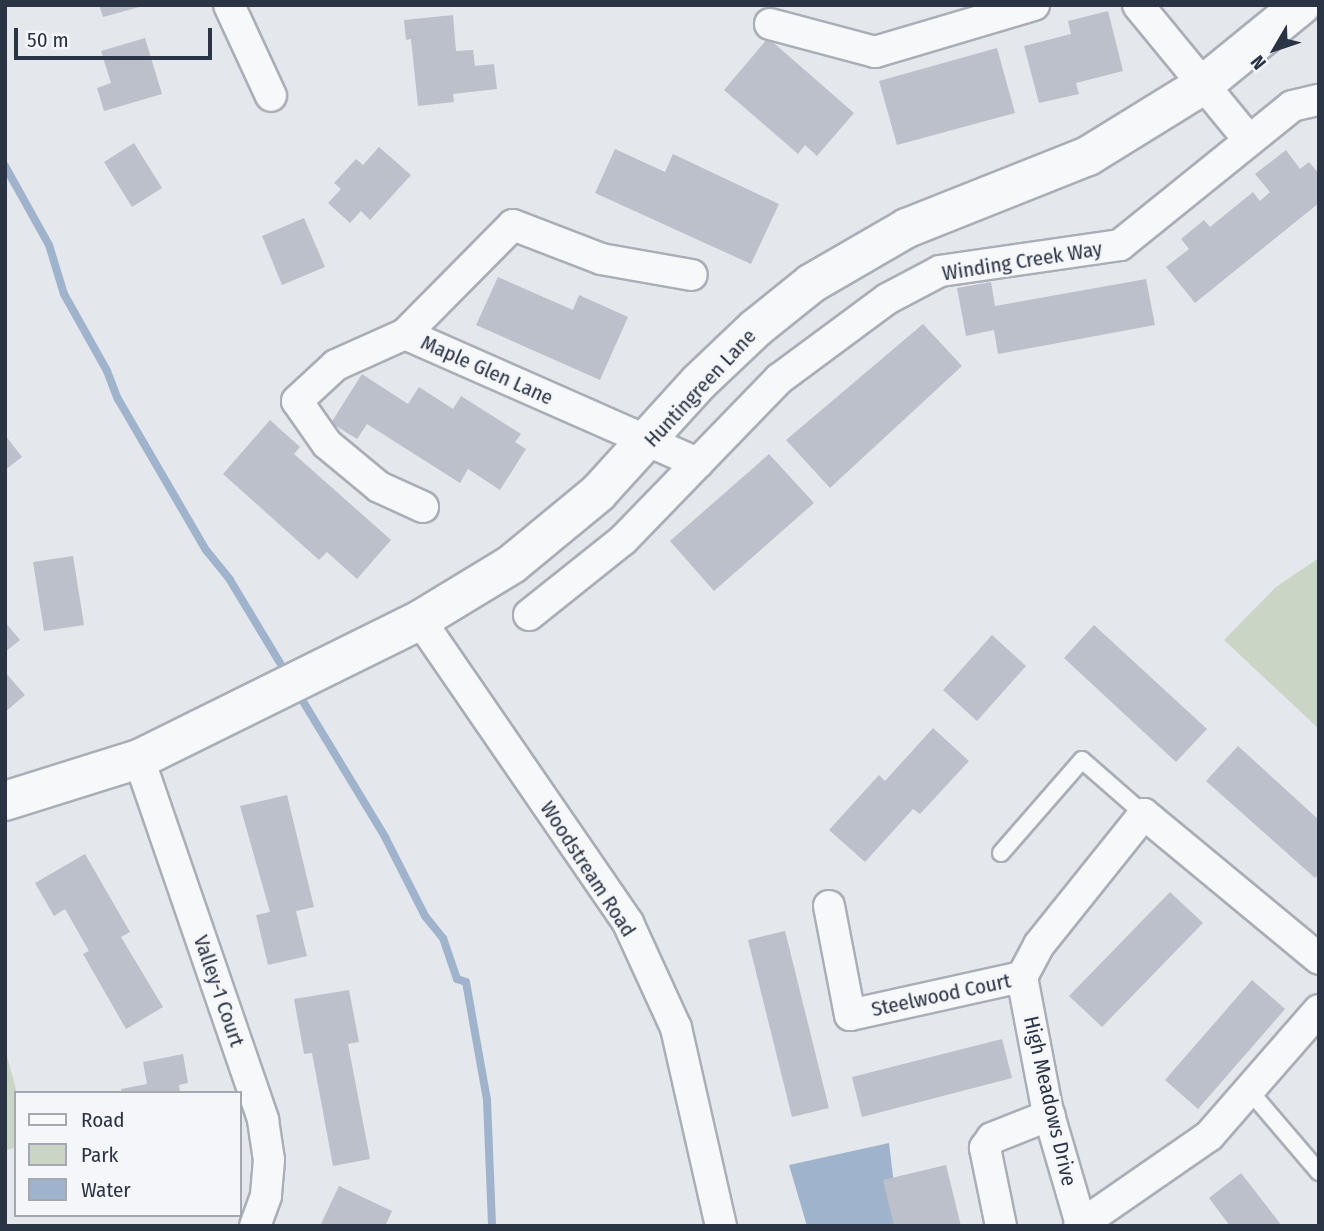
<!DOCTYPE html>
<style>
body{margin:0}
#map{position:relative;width:1324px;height:1231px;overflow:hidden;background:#e4e7ec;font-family:"Fira Sans Condensed",sans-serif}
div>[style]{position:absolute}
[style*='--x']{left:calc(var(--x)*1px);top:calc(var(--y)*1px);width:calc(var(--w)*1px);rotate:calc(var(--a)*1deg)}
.green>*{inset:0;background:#c9d6c5}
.water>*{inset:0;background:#9fb4cc}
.stream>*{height:8px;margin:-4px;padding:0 4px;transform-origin:4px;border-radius:4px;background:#9fb4cc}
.building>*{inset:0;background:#bbc0ca}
.roads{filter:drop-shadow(2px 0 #a9aeb7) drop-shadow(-2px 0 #a9aeb7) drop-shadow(0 2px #a9aeb7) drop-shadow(0 -2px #a9aeb7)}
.service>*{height:16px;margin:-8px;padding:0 8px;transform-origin:8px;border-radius:8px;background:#f7f8fa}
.minor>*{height:30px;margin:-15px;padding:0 15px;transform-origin:15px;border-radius:15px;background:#f7f8fa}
.tertiary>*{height:38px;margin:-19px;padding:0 19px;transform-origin:19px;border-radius:19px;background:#f7f8fa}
span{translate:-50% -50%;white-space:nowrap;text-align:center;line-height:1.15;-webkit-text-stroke:5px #f4f6f9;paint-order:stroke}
.street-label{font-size:21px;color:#2b3445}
.frame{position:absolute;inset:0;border:7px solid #2b3445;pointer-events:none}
.legend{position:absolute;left:14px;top:1091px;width:228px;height:126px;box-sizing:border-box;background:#f4f6f9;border:2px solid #a4a8b1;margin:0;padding:9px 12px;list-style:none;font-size:21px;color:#2b3445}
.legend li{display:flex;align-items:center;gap:14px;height:35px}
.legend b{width:35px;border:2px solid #a4a8b1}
.north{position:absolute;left:1240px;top:14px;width:70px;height:70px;-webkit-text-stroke:5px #f4f6f9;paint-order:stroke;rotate:231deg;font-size:19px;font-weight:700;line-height:28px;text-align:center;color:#2b3445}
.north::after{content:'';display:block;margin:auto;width:24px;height:32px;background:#2b3445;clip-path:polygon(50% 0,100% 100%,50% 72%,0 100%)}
.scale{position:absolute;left:14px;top:28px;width:198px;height:32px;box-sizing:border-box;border:4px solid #2b3445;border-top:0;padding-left:9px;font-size:21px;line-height:24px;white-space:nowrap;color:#2b3445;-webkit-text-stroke:5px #f4f6f9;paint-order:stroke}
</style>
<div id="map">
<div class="green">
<div style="clip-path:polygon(1319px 558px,1319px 729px,1224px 640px,1276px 587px)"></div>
<div style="clip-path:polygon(5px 1049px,17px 1093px,16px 1148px,5px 1150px)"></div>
</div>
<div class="water">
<div style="clip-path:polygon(889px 1143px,899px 1226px,807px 1226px,789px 1165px)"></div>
</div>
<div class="stream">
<div style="--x:5;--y:166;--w:90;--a:60.9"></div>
<div style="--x:49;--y:245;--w:51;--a:73"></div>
<div style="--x:64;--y:294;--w:88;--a:60.8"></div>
<div style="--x:107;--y:371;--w:30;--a:69"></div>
<div style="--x:118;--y:399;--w:175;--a:59.8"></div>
<div style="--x:206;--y:550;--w:38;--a:51"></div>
<div style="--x:230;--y:580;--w:97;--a:58.9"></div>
<div style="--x:304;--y:703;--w:157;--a:58.8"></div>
<div style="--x:385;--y:837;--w:89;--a:63.1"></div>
<div style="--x:425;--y:916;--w:28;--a:51"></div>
<div style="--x:443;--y:938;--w:43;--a:71.1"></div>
<div style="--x:457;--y:979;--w:9;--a:18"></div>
<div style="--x:466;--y:982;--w:120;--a:79.9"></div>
<div style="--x:487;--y:1100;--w:126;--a:87.7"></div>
</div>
<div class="building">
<div style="clip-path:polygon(99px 5px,143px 5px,143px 6px,103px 17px)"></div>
<div style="clip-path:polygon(1108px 11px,1123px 71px,1076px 83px,1079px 94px,1039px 103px,1024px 46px,1071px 34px,1068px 21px)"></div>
<div style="clip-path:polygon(453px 15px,456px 51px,473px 50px,475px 66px,494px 64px,497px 89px,453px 94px,454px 102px,418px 106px,411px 39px,406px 40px,404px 20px)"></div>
<div style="clip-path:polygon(145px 38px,162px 94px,104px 111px,97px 88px,111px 83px,101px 51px)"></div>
<div style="clip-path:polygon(768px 38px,854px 113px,817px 156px,805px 145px,798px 154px,724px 90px)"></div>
<div style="clip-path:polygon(997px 48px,1015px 113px,897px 145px,879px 81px)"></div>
<div style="clip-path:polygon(134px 143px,162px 188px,132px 207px,104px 162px)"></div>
<div style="clip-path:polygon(379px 147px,411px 175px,370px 220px,361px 211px,350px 223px,328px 203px,341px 189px,334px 183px,356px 159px,363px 165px)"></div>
<div style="clip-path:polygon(615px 149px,665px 172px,673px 154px,779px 204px,751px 264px,595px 193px)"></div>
<div style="clip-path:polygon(1286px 150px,1300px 169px,1309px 162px,1319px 174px,1319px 203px,1195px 303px,1166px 267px,1189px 249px,1181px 239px,1204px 220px,1210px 227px,1253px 192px,1260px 201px,1270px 192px,1255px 174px)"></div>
<div style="clip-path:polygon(304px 218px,325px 267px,282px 285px,262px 236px)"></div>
<div style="clip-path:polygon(498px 277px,573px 310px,579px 295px,628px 317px,600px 380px,476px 325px)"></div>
<div style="clip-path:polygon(1146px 279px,1155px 325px,998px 354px,994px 330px,966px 336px,957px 288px,991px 282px,995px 306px)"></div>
<div style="clip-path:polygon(923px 324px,962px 366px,830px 488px,786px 440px)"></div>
<div style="clip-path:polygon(362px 374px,408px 404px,419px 387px,453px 409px,461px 396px,521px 434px,515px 442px,526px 449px,500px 490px,468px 469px,460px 483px,367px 424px,357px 439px,331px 423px)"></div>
<div style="clip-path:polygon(270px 420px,300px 447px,294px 454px,391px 540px,357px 579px,327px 552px,319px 560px,223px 474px)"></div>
<div style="clip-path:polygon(5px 435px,22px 457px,5px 470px)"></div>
<div style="clip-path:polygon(769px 454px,814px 503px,714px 591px,670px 541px)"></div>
<div style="clip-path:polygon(73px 556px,84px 625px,44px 631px,33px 562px)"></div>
<div style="clip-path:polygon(5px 622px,20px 640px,5px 652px)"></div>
<div style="clip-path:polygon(1094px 625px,1207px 729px,1176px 762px,1064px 658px)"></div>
<div style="clip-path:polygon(992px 635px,1026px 666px,977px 721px,943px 690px)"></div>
<div style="clip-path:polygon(5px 672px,25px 695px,5px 712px)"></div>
<div style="clip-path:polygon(933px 728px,969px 761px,920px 814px,913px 809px,865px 862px,829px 830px,879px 775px,885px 781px)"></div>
<div style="clip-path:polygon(1238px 746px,1319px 820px,1319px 874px,1315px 878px,1206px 781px)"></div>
<div style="clip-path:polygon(287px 795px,314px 907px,296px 911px,307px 956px,268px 965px,256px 915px,270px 912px,240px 806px)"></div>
<div style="clip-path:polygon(85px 854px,130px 932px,121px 937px,163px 1007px,126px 1029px,83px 954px,89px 951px,65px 909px,54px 916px,35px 883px)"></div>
<div style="clip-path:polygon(1170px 892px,1203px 923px,1102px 1027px,1069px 996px)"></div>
<div style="clip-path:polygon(785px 931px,829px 1108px,792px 1117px,748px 940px)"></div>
<div style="clip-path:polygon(1252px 980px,1285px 1009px,1198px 1109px,1165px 1080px)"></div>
<div style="clip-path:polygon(349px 990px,359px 1042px,348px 1044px,370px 1159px,333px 1166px,312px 1053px,304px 1054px,294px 999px)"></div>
<div style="clip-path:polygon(1002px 1039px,1012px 1078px,862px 1117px,852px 1077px)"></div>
<div style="clip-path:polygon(183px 1054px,188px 1083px,179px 1085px,180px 1093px,122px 1093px,121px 1089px,147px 1084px,143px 1062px)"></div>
<div style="clip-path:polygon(946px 1165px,961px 1226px,894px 1226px,883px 1180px)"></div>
<div style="clip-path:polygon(1241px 1173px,1282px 1226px,1230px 1226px,1209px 1198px)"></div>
<div style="clip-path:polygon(339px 1186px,392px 1211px,385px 1226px,320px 1226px)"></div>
</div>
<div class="roads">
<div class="service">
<div style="--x:1001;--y:853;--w:123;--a:-48.9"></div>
<div style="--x:1082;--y:760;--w:82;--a:41.1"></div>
<div style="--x:1248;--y:1089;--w:109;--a:49.5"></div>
</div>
<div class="minor">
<div style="--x:229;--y:5;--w:100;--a:65.2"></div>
<div style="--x:1138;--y:5;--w:173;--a:50.6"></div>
<div style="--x:770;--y:24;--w:109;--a:14.9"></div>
<div style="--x:875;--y:52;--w:166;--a:-16.5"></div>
<div style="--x:405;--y:334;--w:153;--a:-45.3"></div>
<div style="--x:513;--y:225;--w:94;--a:21.1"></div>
<div style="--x:601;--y:259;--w:92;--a:10"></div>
<div style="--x:423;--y:507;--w:48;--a:-155.6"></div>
<div style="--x:379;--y:487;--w:67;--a:-140.4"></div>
<div style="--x:327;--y:444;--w:52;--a:-124.9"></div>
<div style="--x:297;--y:401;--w:53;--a:-42.7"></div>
<div style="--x:336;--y:365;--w:76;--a:-24.2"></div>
<div style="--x:405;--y:334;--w:320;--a:23.8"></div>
<div style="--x:529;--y:615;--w:120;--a:-38.6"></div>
<div style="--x:623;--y:540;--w:224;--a:-45.9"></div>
<div style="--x:779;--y:379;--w:134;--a:-36.5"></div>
<div style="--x:887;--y:299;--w:60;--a:-27.8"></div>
<div style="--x:940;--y:271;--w:182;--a:-8.2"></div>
<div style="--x:1120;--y:245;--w:221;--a:-38.9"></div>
<div style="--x:1292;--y:106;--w:28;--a:-13"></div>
<div style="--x:420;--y:620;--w:368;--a:55.5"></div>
<div style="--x:628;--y:923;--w:115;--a:65.4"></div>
<div style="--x:676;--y:1028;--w:203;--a:77.2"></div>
<div style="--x:139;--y:759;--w:382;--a:71"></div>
<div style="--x:263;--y:1120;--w:40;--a:81.5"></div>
<div style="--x:269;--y:1160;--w:36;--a:95"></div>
<div style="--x:266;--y:1196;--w:32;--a:110"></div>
<div style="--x:829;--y:906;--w:111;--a:79.1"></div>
<div style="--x:850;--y:1015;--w:176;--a:-12.5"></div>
<div style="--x:1022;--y:977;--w:36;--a:-62"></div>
<div style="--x:1039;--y:945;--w:168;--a:-51.3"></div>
<div style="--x:1144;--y:814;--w:227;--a:39.6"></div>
<div style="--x:1022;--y:977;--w:133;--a:79.2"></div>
<div style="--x:1047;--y:1108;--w:121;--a:73.7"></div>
<div style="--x:1001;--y:1226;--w:80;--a:-101.6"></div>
<div style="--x:985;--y:1148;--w:12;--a:-55"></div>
<div style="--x:992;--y:1138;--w:62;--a:-21.6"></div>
<div style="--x:1079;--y:1226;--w:158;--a:-34.7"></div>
<div style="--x:1209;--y:1136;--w:167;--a:-48.9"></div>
</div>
<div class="tertiary">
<div style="--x:5;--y:801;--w:140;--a:-17.4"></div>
<div style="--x:139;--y:759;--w:313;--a:-26.3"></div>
<div style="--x:420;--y:620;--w:108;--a:-31.3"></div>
<div style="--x:512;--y:564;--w:112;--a:-39.5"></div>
<div style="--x:598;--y:493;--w:150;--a:-47.7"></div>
<div style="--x:699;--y:382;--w:79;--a:-43.5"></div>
<div style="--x:756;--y:328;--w:72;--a:-38.8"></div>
<div style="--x:812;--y:283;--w:110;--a:-30.1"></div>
<div style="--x:907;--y:228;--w:195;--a:-21.7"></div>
<div style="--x:1088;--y:156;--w:135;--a:-31.7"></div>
<div style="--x:1203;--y:85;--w:127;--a:-39.2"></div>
</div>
</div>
<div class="street-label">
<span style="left:1022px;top:261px;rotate:-9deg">Winding Creek Way</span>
<span style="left:487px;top:370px;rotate:24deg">Maple Glen Lane</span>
<span style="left:700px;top:388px;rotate:-47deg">Huntingreen Lane</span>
<span style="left:588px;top:869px;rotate:57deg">Woodstream Road</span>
<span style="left:219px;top:991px;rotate:71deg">Valley-1 Court</span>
<span style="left:941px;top:995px;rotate:-12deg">Steelwood Court</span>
<span style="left:1050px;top:1101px;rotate:77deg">High Meadows Drive</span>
</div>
<div class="frame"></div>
<ul class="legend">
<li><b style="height:9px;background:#f7f8fa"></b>Road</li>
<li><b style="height:19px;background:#c9d6c5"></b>Park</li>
<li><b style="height:19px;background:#9fb4cc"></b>Water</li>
</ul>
<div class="north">N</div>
<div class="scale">50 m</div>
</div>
